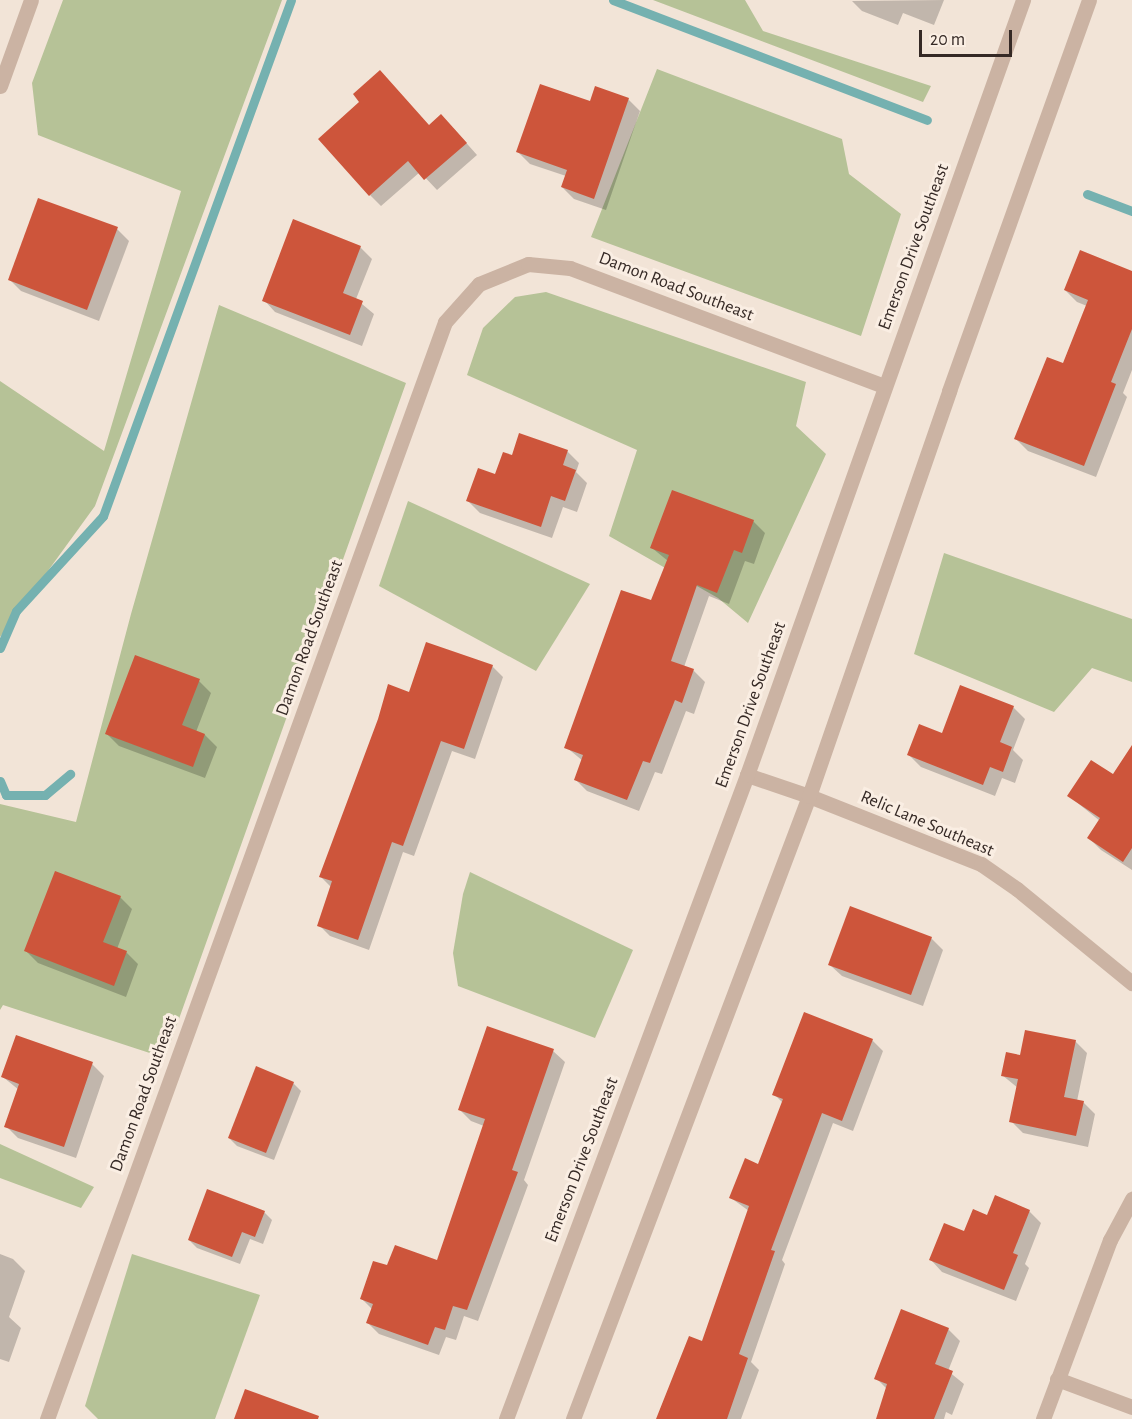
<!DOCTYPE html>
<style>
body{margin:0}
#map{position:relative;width:1132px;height:1419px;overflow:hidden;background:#f2e4d7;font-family:"Alegreya Sans",sans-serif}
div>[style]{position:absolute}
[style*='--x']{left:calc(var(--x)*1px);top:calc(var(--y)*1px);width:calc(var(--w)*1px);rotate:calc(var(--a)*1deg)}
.green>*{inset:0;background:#b6c297}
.shadow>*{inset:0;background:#0003}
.stream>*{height:9px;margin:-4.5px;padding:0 4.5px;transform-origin:4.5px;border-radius:4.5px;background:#75b1b0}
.building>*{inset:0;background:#cd553b}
.minor>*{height:15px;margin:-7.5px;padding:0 7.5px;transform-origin:7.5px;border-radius:7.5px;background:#cbb3a3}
.tertiary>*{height:15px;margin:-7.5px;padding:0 7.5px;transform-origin:7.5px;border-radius:7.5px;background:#cbb3a3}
span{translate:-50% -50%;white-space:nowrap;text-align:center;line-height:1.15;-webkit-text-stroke:6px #faeee3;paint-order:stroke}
.street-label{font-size:18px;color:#352925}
.scale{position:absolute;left:919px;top:30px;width:93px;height:27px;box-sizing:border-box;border:3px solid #352925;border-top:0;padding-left:8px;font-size:18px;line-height:21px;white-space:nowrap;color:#352925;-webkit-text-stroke:4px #faeee3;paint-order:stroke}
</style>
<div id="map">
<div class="green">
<div style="clip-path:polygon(63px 0,282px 0,95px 506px,0 637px,0 381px,104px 451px,181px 191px,38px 135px,32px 83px)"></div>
<div style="clip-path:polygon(653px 0,745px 0,763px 31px,931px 86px,923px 102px)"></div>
<div style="clip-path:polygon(657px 69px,842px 139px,849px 174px,901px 214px,861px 336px,591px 237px)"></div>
<div style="clip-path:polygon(546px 292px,806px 382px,796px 426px,826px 454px,748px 623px,718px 598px,609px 536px,637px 450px,467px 375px,483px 328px,515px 297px)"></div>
<div style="clip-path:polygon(219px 305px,406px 383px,165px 1058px,3px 1005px,0 1010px,0 804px,76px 822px,131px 614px)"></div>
<div style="clip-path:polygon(408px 501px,590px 584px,536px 671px,379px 586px)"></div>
<div style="clip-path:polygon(944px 553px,1132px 619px,1132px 682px,1092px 668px,1054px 712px,914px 654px)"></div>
<div style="clip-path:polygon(470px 872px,633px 950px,595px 1038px,458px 986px,453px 953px,463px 894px)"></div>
<div style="clip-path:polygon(0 1144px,94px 1187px,81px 1208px,0 1178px)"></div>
<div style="clip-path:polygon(132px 1254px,260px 1295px,215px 1419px,98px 1419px,85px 1406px)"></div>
</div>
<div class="shadow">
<div style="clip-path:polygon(944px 0,934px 25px,903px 13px,898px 25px,862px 11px,852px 1px)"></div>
<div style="clip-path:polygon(628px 99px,640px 111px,606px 210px,574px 199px,562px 187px,566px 176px,530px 164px,518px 152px)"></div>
<div style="clip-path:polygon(430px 126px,453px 128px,477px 155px,437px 190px,420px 172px,381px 206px,370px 195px)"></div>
<div style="clip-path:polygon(117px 229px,129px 241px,99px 321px,21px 291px,9px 279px)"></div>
<div style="clip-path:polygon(360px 247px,372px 259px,356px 299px,374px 314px,362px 346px,275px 312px,264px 300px)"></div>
<div style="clip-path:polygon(1132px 272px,1132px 370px,1123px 393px,1127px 397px,1096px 477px,1028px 451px,1016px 439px,1064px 365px,1087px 306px,1077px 302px,1065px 290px)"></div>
<div style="clip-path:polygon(567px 451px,579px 463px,576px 472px,587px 483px,577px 512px,563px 507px,552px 538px,480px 513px,468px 501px,513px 457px)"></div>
<div style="clip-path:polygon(753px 521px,765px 533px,754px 564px,745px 561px,729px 604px,709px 596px,684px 667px,693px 670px,705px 682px,694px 714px,686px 711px,662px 774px,655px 772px,639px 811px,587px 791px,575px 779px,583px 761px,566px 747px,652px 602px,668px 561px,652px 548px)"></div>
<div style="clip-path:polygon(492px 666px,503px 677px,475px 759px,452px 751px,414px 856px,403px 852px,369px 950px,330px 936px,319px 925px,332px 888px,321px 877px,380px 720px,410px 694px)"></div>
<div style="clip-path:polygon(199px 681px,211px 693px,196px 732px,205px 735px,217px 747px,205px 778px,119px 746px,107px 734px)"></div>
<div style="clip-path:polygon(1013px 707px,1025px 719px,1013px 750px,1023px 760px,1015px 783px,1002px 778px,995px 796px,921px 767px,909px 755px,943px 735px)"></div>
<div style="clip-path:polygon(1114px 776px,1132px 776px,1132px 870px,1101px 850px,1089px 838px,1100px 821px,1069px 796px)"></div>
<div style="clip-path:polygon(120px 897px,132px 909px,117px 949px,126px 952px,138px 964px,126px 997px,38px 963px,26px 951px)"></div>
<div style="clip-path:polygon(931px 938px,943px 950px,923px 1006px,842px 976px,830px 965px)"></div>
<div style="clip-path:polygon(872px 1040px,883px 1051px,853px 1131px,833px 1123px,782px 1260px,785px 1264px,751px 1362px,759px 1370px,741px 1419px,658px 1419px,702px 1343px,749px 1211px,731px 1198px,759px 1166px,783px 1103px,774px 1094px)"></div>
<div style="clip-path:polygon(1075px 1041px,1087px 1053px,1077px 1101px,1083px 1102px,1095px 1114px,1088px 1147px,1023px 1133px,1011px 1121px,1018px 1088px,1002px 1075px)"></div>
<div style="clip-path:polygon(553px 1051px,565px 1062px,524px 1180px,528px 1185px,478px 1321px,464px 1316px,456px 1340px,446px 1337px,439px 1355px,379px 1334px,368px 1323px,372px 1309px,362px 1299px,388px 1267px,438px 1262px,484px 1126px,471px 1121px,460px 1110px)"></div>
<div style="clip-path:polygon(92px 1064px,104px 1076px,76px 1158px,18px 1138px,6px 1126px,19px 1090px,3px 1077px)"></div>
<div style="clip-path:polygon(293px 1083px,301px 1091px,274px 1160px,237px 1146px,229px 1138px)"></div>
<div style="clip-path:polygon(1029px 1211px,1041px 1223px,1025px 1264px,1029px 1268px,1016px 1301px,942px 1272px,931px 1260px,988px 1217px)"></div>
<div style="clip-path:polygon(264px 1212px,272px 1220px,263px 1244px,250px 1239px,240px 1264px,197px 1248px,189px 1240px)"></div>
<div style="clip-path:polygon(0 1254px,13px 1259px,25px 1271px,9px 1317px,21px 1328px,9px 1362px,0 1359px)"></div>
<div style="clip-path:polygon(948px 1329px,960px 1341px,948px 1371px,964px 1384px,952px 1415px,946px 1412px,944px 1419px,877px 1419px,887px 1389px,876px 1378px)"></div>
</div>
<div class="stream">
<div style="--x:613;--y:0;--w:336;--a:20.9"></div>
<div style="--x:1087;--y:194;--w:48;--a:20.7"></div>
<div style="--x:0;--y:648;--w:40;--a:-66.6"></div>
<div style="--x:16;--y:611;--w:129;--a:-47.5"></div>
<div style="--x:103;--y:516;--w:549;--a:-69.98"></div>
<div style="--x:0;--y:781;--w:15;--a:67"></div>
<div style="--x:6;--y:795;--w:39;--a:0"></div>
<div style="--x:45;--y:795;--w:33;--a:-40"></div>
</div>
<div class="building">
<div style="clip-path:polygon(380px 70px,429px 125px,441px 114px,467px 143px,424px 180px,408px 161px,369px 196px,318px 139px,359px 102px,353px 94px)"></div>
<div style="clip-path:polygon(540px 84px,590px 101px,595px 86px,629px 98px,594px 199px,561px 187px,567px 170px,516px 152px)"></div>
<div style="clip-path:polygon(38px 198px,118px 227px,87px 310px,8px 280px)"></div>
<div style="clip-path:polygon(293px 219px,361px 246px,343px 293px,363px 301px,350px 335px,262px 301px)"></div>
<div style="clip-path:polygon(1080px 250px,1132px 271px,1132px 329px,1111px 382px,1116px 384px,1084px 466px,1014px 439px,1047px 357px,1063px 363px,1088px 300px,1064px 290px)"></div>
<div style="clip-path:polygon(519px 433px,568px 450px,563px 465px,576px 470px,565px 501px,551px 496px,541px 527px,466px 501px,478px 468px,495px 474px,503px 452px,512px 455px)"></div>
<div style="clip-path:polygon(672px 490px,754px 520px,742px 553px,734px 550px,717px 593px,697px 585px,671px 661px,694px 669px,682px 703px,675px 700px,650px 763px,643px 761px,627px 800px,574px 780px,583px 755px,564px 748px,621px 590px,651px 600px,669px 555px,650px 548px)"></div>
<div style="clip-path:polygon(426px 642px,493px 665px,464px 749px,441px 741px,403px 846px,392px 842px,358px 940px,317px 926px,332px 881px,319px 877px,378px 719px,388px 684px,409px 692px)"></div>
<div style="clip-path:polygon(135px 655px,200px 679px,182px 725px,205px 734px,193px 767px,105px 734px)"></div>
<div style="clip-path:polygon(960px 685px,1014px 706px,1000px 742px,1012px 747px,1003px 772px,990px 767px,983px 785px,907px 755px,919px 724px,942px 733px)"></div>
<div style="clip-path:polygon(1132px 745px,1132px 848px,1123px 862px,1087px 838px,1100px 818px,1067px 796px,1091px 760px,1113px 774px)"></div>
<div style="clip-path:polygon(55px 871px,121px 896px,103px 942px,127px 951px,114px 986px,24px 951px)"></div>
<div style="clip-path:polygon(850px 906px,932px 937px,911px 995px,828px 965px)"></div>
<div style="clip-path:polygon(804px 1012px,873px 1039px,842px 1121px,822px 1113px,771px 1250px,775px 1251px,739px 1354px,748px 1358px,727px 1419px,656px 1419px,689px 1336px,702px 1341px,749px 1206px,729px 1198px,745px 1158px,758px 1164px,783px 1099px,772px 1095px)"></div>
<div style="clip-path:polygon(487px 1026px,554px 1049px,512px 1170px,518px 1172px,467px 1310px,453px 1306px,445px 1330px,435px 1327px,428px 1345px,366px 1323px,373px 1304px,360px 1299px,373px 1261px,387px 1265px,395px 1245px,437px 1260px,485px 1119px,458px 1110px)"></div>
<div style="clip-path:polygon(1025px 1030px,1076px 1040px,1064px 1097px,1084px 1101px,1076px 1136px,1009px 1122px,1018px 1079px,1001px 1076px,1006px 1052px,1020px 1055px)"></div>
<div style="clip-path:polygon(16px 1035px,93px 1062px,64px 1147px,4px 1127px,19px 1084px,1px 1077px)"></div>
<div style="clip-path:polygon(256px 1066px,294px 1082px,266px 1153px,228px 1138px)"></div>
<div style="clip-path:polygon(207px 1189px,265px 1211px,255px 1237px,242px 1232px,232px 1257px,188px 1240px)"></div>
<div style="clip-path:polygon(995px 1195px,1030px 1210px,1013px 1253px,1018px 1255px,1004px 1290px,929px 1260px,944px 1223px,964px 1231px,973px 1209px,987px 1215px)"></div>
<div style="clip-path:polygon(901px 1309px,949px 1328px,935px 1364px,953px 1371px,934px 1419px,876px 1419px,887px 1384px,874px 1379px)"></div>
<div style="clip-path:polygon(245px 1389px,319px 1416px,318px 1419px,234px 1419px)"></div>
</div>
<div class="minor">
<div style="--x:0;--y:86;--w:91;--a:-70.2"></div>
<div style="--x:747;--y:775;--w:65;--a:18.7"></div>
<div style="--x:809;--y:796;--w:185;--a:21.6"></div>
<div style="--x:981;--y:864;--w:44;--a:34.8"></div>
<div style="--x:1017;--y:889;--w:149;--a:39.3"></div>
<div style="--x:1057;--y:1379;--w:80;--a:20.5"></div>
<div style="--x:47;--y:1419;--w:1167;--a:-70.06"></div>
<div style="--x:445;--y:322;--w:51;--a:-48.2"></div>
<div style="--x:479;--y:284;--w:53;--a:-22.2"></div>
<div style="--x:528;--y:264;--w:42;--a:5.4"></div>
<div style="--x:570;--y:268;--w:335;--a:20.6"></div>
<div style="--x:1043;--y:1419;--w:191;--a:-69.5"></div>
<div style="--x:1110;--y:1240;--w:47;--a:-61.8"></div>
</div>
<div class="tertiary">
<div style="--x:506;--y:1419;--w:688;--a:-69.48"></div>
<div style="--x:747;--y:775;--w:823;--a:-70.4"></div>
<div style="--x:573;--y:1419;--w:666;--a:-69.25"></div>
<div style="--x:809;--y:796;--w:429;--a:-70.9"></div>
<div style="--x:949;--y:391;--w:415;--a:-70.3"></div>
</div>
<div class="street-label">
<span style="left:914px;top:247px;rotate:-70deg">Emerson Drive Southeast</span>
<span style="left:676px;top:287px;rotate:21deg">Damon Road Southeast</span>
<span style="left:310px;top:638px;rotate:-70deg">Damon Road Southeast</span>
<span style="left:751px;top:705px;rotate:-70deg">Emerson Drive Southeast</span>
<span style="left:927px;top:824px;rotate:23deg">Relic Lane Southeast</span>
<span style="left:144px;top:1094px;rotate:-70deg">Damon Road Southeast</span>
<span style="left:582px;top:1160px;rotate:-69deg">Emerson Drive Southeast</span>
</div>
<div class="scale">20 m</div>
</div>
